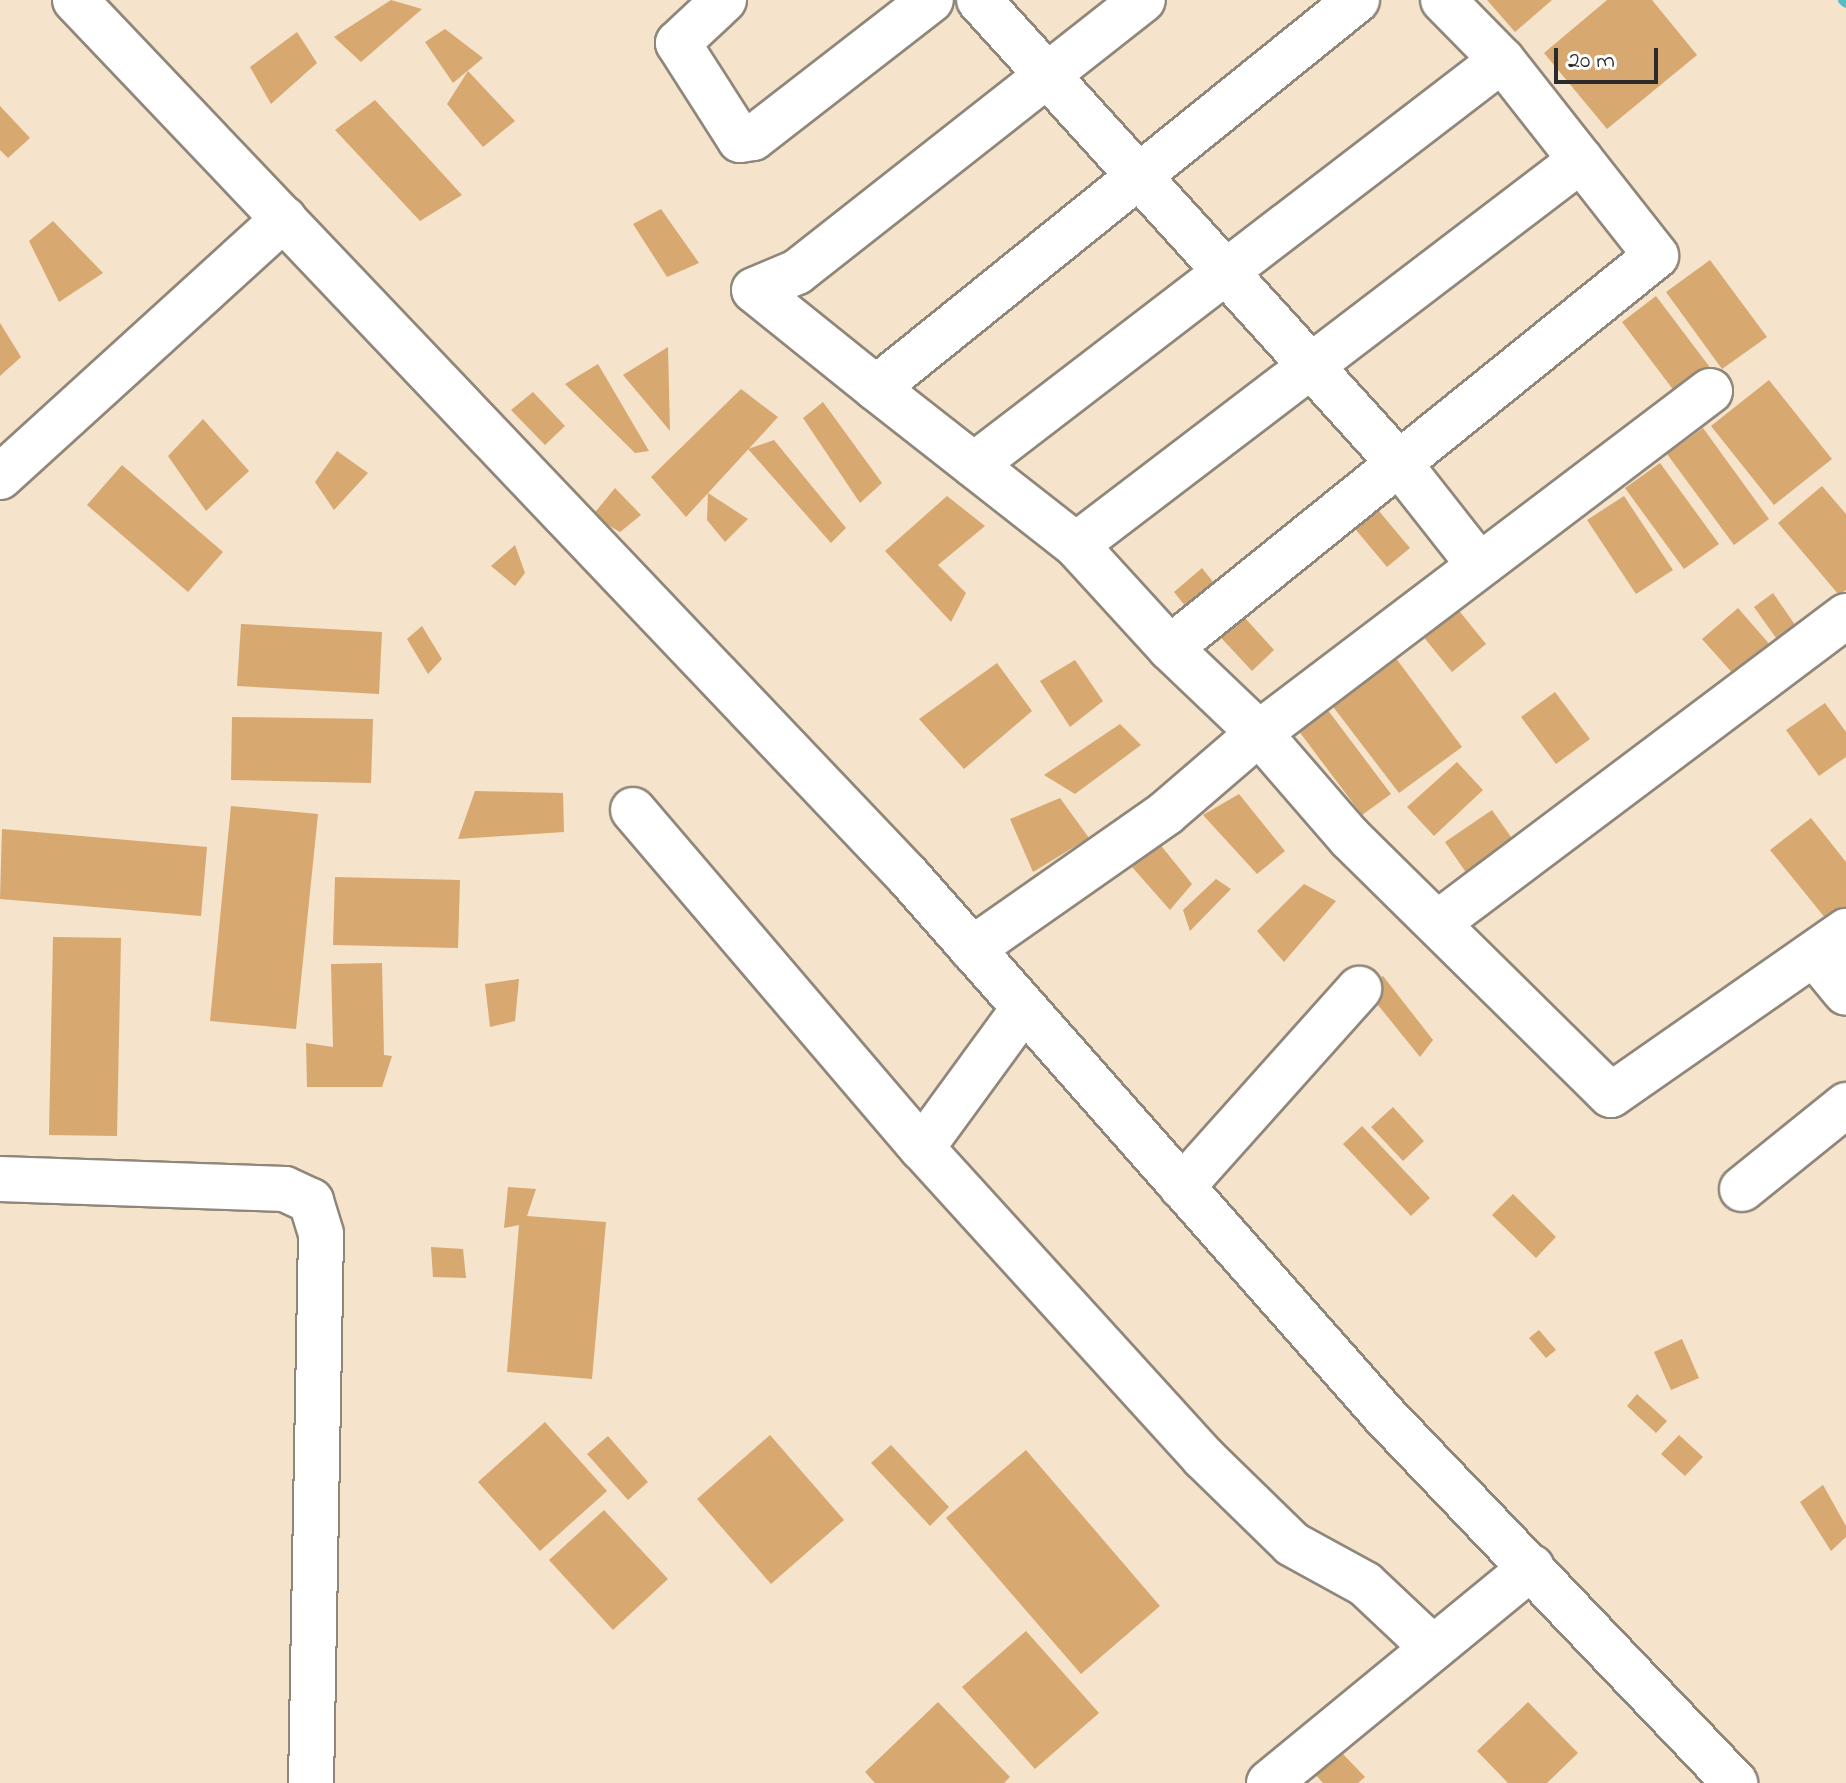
<!DOCTYPE html>
<style>
body{margin:0}
#map{position:relative;width:1846px;height:1783px;overflow:hidden;background:#f5e3cb;font-family:"Indie Flower",sans-serif}
div>[style]{position:absolute}
[style*='--x']{left:calc(var(--x)*1px);top:calc(var(--y)*1px);width:calc(var(--w)*1px);rotate:calc(var(--a)*1deg)}
.stream>*{height:10px;margin:-5px;padding:0 5px;transform-origin:5px;border-radius:5px;background:#51bfc8}
.building>*{inset:0;background:#d8a871}
.roads{filter:drop-shadow(2px 0 #90877b) drop-shadow(-2px 0 #90877b) drop-shadow(0 2px #90877b) drop-shadow(0 -2px #90877b)}
.minor>*{height:44px;margin:-22px;padding:0 22px;transform-origin:22px;border-radius:22px;background:#fff}
span{translate:-50% -50%;white-space:nowrap;text-align:center;line-height:1.15;-webkit-text-stroke:6px #fff;paint-order:stroke}
.scale{position:absolute;left:1554px;top:48px;width:104px;height:36px;box-sizing:border-box;border:4px solid #2b2b2b;border-top:0;padding-left:10px;font-size:24px;line-height:28px;white-space:nowrap;color:#2b2b2b;-webkit-text-stroke:6px #fff;paint-order:stroke}
</style>
<div id="map">
<div class="stream">
<div style="--x:1843;--y:0;--w:4;--a:45"></div>
</div>
<div class="building">
<div style="clip-path:polygon(391px 0,422px 9px,361px 62px,334px 37px)"></div>
<div style="clip-path:polygon(1487px 0,1552px 0,1515px 32px)"></div>
<div style="clip-path:polygon(1607px 0,1652px 0,1697px 55px,1607px 129px,1544px 53px)"></div>
<div style="clip-path:polygon(445px 29px,483px 58px,453px 83px,425px 42px)"></div>
<div style="clip-path:polygon(297px 32px,317px 63px,271px 104px,250px 67px)"></div>
<div style="clip-path:polygon(468px 71px,515px 121px,483px 147px,447px 104px)"></div>
<div style="clip-path:polygon(375px 100px,462px 195px,420px 221px,335px 130px)"></div>
<div style="clip-path:polygon(0 106px,30px 138px,8px 158px,0 150px)"></div>
<div style="clip-path:polygon(661px 209px,699px 263px,667px 277px,633px 224px)"></div>
<div style="clip-path:polygon(53px 221px,103px 273px,59px 302px,29px 241px)"></div>
<div style="clip-path:polygon(1710px 260px,1767px 337px,1722px 369px,1666px 292px)"></div>
<div style="clip-path:polygon(1656px 296px,1718px 378px,1684px 404px,1622px 322px)"></div>
<div style="clip-path:polygon(0 323px,21px 357px,0 376px)"></div>
<div style="clip-path:polygon(668px 347px,670px 431px,623px 375px)"></div>
<div style="clip-path:polygon(598px 364px,649px 451px,635px 453px,565px 384px)"></div>
<div style="clip-path:polygon(1769px 380px,1832px 459px,1774px 505px,1711px 426px)"></div>
<div style="clip-path:polygon(741px 389px,778px 417px,686px 517px,651px 477px)"></div>
<div style="clip-path:polygon(533px 392px,565px 426px,545px 445px,511px 410px)"></div>
<div style="clip-path:polygon(823px 402px,882px 483px,860px 503px,803px 418px)"></div>
<div style="clip-path:polygon(203px 419px,249px 471px,206px 511px,168px 456px)"></div>
<div style="clip-path:polygon(1703px 428px,1769px 519px,1734px 545px,1667px 454px)"></div>
<div style="clip-path:polygon(774px 440px,846px 528px,831px 543px,748px 449px)"></div>
<div style="clip-path:polygon(337px 451px,368px 473px,334px 510px,315px 482px)"></div>
<div style="clip-path:polygon(1660px 463px,1719px 544px,1684px 569px,1625px 488px)"></div>
<div style="clip-path:polygon(122px 465px,223px 552px,188px 592px,87px 505px)"></div>
<div style="clip-path:polygon(1822px 486px,1846px 514px,1846px 590px,1839px 595px,1778px 523px)"></div>
<div style="clip-path:polygon(615px 488px,641px 515px,620px 532px,592px 516px)"></div>
<div style="clip-path:polygon(708px 493px,748px 519px,725px 542px,707px 520px)"></div>
<div style="clip-path:polygon(947px 496px,985px 526px,938px 565px,966px 593px,951px 622px,885px 551px)"></div>
<div style="clip-path:polygon(1624px 496px,1673px 570px,1636px 594px,1587px 520px)"></div>
<div style="clip-path:polygon(1373px 504px,1410px 548px,1387px 567px,1351px 524px)"></div>
<div style="clip-path:polygon(515px 545px,525px 573px,515px 586px,491px 566px)"></div>
<div style="clip-path:polygon(1202px 568px,1218px 588px,1190px 612px,1174px 592px)"></div>
<div style="clip-path:polygon(1773px 593px,1800px 632px,1781px 645px,1754px 607px)"></div>
<div style="clip-path:polygon(1235px 607px,1274px 650px,1252px 671px,1212px 628px)"></div>
<div style="clip-path:polygon(1456px 607px,1486px 644px,1452px 672px,1422px 635px)"></div>
<div style="clip-path:polygon(1738px 608px,1771px 646px,1736px 677px,1702px 639px)"></div>
<div style="clip-path:polygon(241px 624px,382px 632px,379px 694px,237px 686px)"></div>
<div style="clip-path:polygon(422px 626px,442px 659px,428px 674px,407px 639px)"></div>
<div style="clip-path:polygon(1395px 657px,1462px 747px,1399px 793px,1331px 704px)"></div>
<div style="clip-path:polygon(1075px 660px,1103px 701px,1070px 727px,1040px 681px)"></div>
<div style="clip-path:polygon(997px 663px,1032px 711px,964px 769px,919px 719px)"></div>
<div style="clip-path:polygon(1555px 692px,1590px 739px,1556px 764px,1521px 717px)"></div>
<div style="clip-path:polygon(1825px 703px,1846px 732px,1846px 757px,1819px 776px,1786px 730px)"></div>
<div style="clip-path:polygon(1324px 705px,1391px 794px,1362px 815px,1295px 726px)"></div>
<div style="clip-path:polygon(232px 717px,373px 719px,371px 783px,231px 780px)"></div>
<div style="clip-path:polygon(1120px 724px,1141px 745px,1075px 794px,1044px 775px)"></div>
<div style="clip-path:polygon(1457px 762px,1483px 790px,1434px 836px,1407px 807px)"></div>
<div style="clip-path:polygon(475px 791px,563px 793px,564px 832px,458px 839px)"></div>
<div style="clip-path:polygon(1239px 794px,1285px 851px,1257px 874px,1203px 815px)"></div>
<div style="clip-path:polygon(1060px 798px,1089px 838px,1033px 872px,1010px 819px)"></div>
<div style="clip-path:polygon(231px 806px,318px 814px,296px 1029px,210px 1021px)"></div>
<div style="clip-path:polygon(1492px 810px,1523px 854px,1476px 887px,1445px 842px)"></div>
<div style="clip-path:polygon(1811px 818px,1846px 862px,1846px 921px,1835px 930px,1770px 850px)"></div>
<div style="clip-path:polygon(1146px 827px,1192px 884px,1170px 910px,1117px 850px)"></div>
<div style="clip-path:polygon(2px 829px,207px 847px,201px 916px,0 899px)"></div>
<div style="clip-path:polygon(335px 877px,460px 880px,458px 948px,333px 945px)"></div>
<div style="clip-path:polygon(1216px 879px,1231px 889px,1190px 931px,1183px 910px)"></div>
<div style="clip-path:polygon(1304px 884px,1336px 901px,1284px 962px,1257px 931px)"></div>
<div style="clip-path:polygon(53px 937px,121px 938px,117px 1136px,49px 1135px)"></div>
<div style="clip-path:polygon(382px 963px,384px 1055px,392px 1056px,382px 1087px,307px 1087px,306px 1043px,333px 1047px,331px 964px)"></div>
<div style="clip-path:polygon(1383px 976px,1433px 1040px,1420px 1057px,1365px 989px)"></div>
<div style="clip-path:polygon(519px 979px,515px 1021px,490px 1027px,485px 984px)"></div>
<div style="clip-path:polygon(1393px 1107px,1424px 1141px,1403px 1161px,1371px 1127px)"></div>
<div style="clip-path:polygon(1362px 1126px,1430px 1198px,1411px 1216px,1343px 1144px)"></div>
<div style="clip-path:polygon(508px 1187px,536px 1189px,527px 1216px,606px 1222px,592px 1379px,507px 1372px,519px 1225px,504px 1228px)"></div>
<div style="clip-path:polygon(1513px 1194px,1556px 1237px,1536px 1258px,1492px 1215px)"></div>
<div style="clip-path:polygon(431px 1247px,463px 1249px,466px 1278px,433px 1277px)"></div>
<div style="clip-path:polygon(1539px 1330px,1556px 1350px,1546px 1358px,1529px 1338px)"></div>
<div style="clip-path:polygon(1682px 1339px,1699px 1378px,1671px 1390px,1654px 1352px)"></div>
<div style="clip-path:polygon(1637px 1394px,1667px 1421px,1656px 1433px,1627px 1406px)"></div>
<div style="clip-path:polygon(545px 1422px,607px 1491px,540px 1551px,478px 1482px)"></div>
<div style="clip-path:polygon(770px 1435px,844px 1520px,771px 1584px,697px 1499px)"></div>
<div style="clip-path:polygon(1679px 1435px,1703px 1457px,1685px 1476px,1661px 1454px)"></div>
<div style="clip-path:polygon(608px 1436px,648px 1482px,628px 1500px,587px 1454px)"></div>
<div style="clip-path:polygon(891px 1445px,949px 1507px,930px 1526px,871px 1463px)"></div>
<div style="clip-path:polygon(1026px 1450px,1160px 1606px,1081px 1674px,946px 1518px)"></div>
<div style="clip-path:polygon(1823px 1485px,1846px 1526px,1846px 1537px,1831px 1551px,1800px 1502px)"></div>
<div style="clip-path:polygon(604px 1510px,668px 1579px,613px 1630px,549px 1560px)"></div>
<div style="clip-path:polygon(1026px 1631px,1099px 1713px,1035px 1769px,962px 1687px)"></div>
<div style="clip-path:polygon(938px 1702px,1010px 1777px,1004px 1783px,875px 1783px,865px 1772px)"></div>
<div style="clip-path:polygon(1528px 1702px,1578px 1753px,1547px 1783px,1508px 1783px,1477px 1751px)"></div>
<div style="clip-path:polygon(1340px 1751px,1365px 1777px,1358px 1783px,1323px 1783px,1315px 1774px)"></div>
</div>
<div class="roads">
<div class="minor">
<div style="--x:75;--y:0;--w:1209;--a:46.44"></div>
<div style="--x:908;--y:876;--w:719;--a:48.55"></div>
<div style="--x:1384;--y:1415;--w:509;--a:46.35"></div>
<div style="--x:724;--y:0;--w:63;--a:136.9"></div>
<div style="--x:678;--y:43;--w:115;--a:57.4"></div>
<div style="--x:740;--y:140;--w:13;--a:-9"></div>
<div style="--x:753;--y:138;--w:225;--a:-37.8"></div>
<div style="--x:979;--y:0;--w:624;--a:47.79"></div>
<div style="--x:1398;--y:462;--w:131;--a:51.8"></div>
<div style="--x:1443;--y:0;--w:84;--a:45.5"></div>
<div style="--x:1502;--y:60;--w:249;--a:51.8"></div>
<div style="--x:1656;--y:256;--w:624;--a:141.11"></div>
<div style="--x:1170;--y:648;--w:123;--a:43.7"></div>
<div style="--x:1259;--y:733;--w:566;--a:-37.17"></div>
<div style="--x:876;--y:388;--w:156;--a:-141.2"></div>
<div style="--x:754;--y:290;--w:47;--a:-22.7"></div>
<div style="--x:797;--y:272;--w:440;--a:-38.2"></div>
<div style="--x:974;--y:465;--w:665;--a:-37.49"></div>
<div style="--x:0;--y:477;--w:384;--a:-42.3"></div>
<div style="--x:1076;--y:545;--w:635;--a:-37.32"></div>
<div style="--x:1170;--y:648;--w:139;--a:-132.4"></div>
<div style="--x:1076;--y:545;--w:254;--a:-141.9"></div>
<div style="--x:876;--y:388;--w:618;--a:-38.89"></div>
<div style="--x:633;--y:810;--w:445;--a:49.5"></div>
<div style="--x:1439;--y:922;--w:509;--a:-36.94"></div>
<div style="--x:972;--y:949;--w:237;--a:-35"></div>
<div style="--x:1166;--y:813;--w:123;--a:-40.7"></div>
<div style="--x:1259;--y:733;--w:139;--a:49.1"></div>
<div style="--x:1350;--y:838;--w:366;--a:44.6"></div>
<div style="--x:1611;--y:1095;--w:287;--a:-34.9"></div>
<div style="--x:1814;--y:954;--w:50;--a:50.6"></div>
<div style="--x:1024;--y:1008;--w:173;--a:126.1"></div>
<div style="--x:922;--y:1148;--w:418;--a:47.7"></div>
<div style="--x:1203;--y:1457;--w:124;--a:44.3"></div>
<div style="--x:1292;--y:1544;--w:83;--a:28.7"></div>
<div style="--x:1365;--y:1584;--w:93;--a:43.3"></div>
<div style="--x:0;--y:1179;--w:285;--a:2"></div>
<div style="--x:285;--y:1189;--w:29;--a:25"></div>
<div style="--x:311;--y:1201;--w:34;--a:73"></div>
<div style="--x:321;--y:1234;--w:549;--a:91.04"></div>
<div style="--x:1182;--y:1187;--w:266;--a:-48.2"></div>
<div style="--x:1742;--y:1189;--w:134;--a:-38.9"></div>
<div style="--x:1269;--y:1783;--w:340;--a:-39.4"></div>
</div>
</div>
<div class="scale">20 m</div>
</div>
